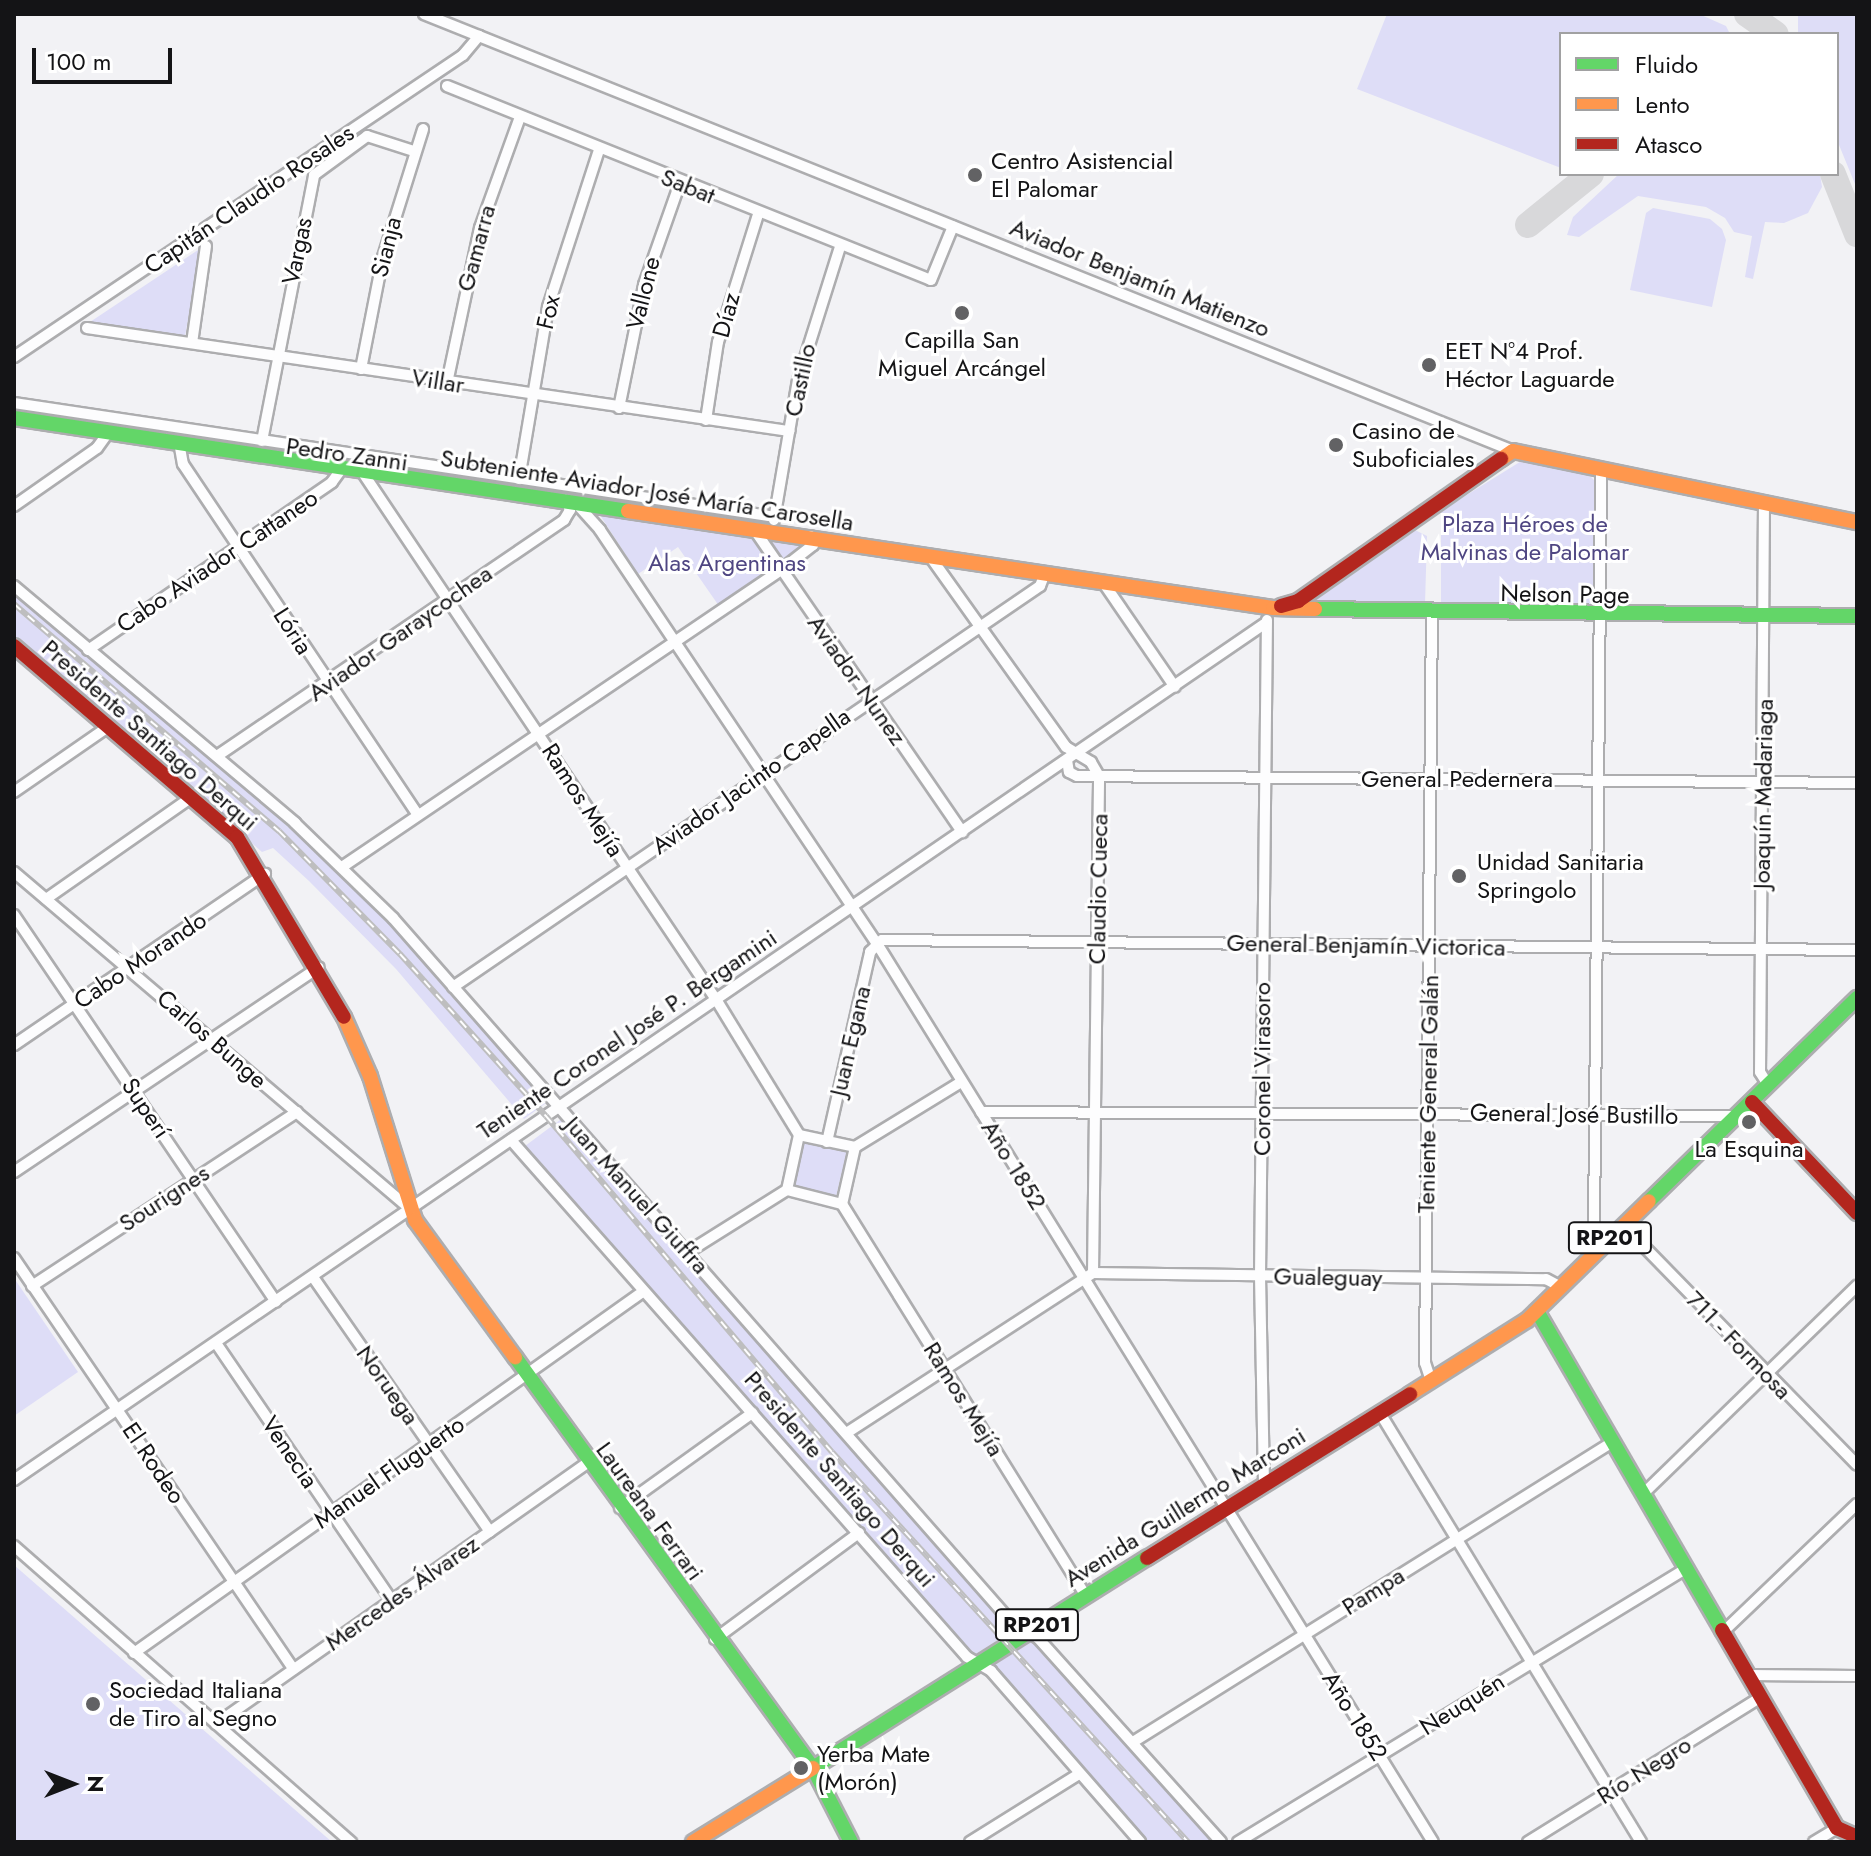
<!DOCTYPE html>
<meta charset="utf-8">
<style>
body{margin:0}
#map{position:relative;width:1871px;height:1856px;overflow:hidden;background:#f2f2f5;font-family:Jost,sans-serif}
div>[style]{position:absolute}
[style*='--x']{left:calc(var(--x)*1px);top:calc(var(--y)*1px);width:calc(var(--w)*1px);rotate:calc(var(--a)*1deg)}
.green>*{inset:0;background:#deddf7}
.taxiway>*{height:26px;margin:-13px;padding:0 13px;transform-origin:13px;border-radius:13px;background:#d8d8da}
.roads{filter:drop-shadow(2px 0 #adadaf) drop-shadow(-2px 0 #adadaf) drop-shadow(0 2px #adadaf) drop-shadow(0 -2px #adadaf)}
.street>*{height:10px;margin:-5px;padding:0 5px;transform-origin:5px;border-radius:5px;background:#fdfdfe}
.fast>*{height:14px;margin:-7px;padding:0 7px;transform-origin:7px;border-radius:7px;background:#63d668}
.slow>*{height:14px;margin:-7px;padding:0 7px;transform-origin:7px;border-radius:7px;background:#ff974d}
.jam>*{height:14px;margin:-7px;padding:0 7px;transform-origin:7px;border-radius:7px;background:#b3261e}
.rail>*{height:6px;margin-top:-3px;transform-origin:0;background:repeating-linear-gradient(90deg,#fff 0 9px,#bebebf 0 18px);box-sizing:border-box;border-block:2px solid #bebebf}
.dots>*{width:22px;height:22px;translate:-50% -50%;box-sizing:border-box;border:4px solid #fff;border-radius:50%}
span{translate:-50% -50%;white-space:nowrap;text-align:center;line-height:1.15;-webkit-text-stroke:6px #fff;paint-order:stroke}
.shield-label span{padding:2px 6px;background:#fff;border:2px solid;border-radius:6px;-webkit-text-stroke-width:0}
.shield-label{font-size:22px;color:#141416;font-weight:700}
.poi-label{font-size:24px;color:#141416}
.left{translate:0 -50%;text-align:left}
.street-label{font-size:24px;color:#141416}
.park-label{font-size:24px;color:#4f4682}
.frame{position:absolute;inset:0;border:16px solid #141416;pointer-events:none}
.legend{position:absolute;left:1559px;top:32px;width:280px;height:144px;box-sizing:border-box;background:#fff;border:2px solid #a1a1a2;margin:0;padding:10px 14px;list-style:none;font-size:24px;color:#141416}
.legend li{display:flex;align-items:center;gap:16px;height:40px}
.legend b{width:40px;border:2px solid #a1a1a2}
.north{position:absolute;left:32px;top:1744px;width:80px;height:80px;-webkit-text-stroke:6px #fff;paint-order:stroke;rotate:90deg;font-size:22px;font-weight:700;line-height:32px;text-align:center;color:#141416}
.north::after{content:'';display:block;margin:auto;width:28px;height:36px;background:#141416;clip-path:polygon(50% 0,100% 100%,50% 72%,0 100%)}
.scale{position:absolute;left:32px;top:48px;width:140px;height:36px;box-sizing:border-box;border:4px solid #141416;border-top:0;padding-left:10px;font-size:24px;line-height:28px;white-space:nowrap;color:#141416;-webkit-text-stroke:6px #fff;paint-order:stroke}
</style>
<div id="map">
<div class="green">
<div style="clip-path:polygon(1387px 14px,1699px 14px,1726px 26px,1730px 34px,1561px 34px,1561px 168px,1357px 89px)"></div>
<div style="clip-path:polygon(1798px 14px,1857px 14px,1857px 189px,1837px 140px,1837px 34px,1798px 34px)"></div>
<div style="clip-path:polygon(1619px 174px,1820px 174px,1822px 187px,1808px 213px,1784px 223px,1765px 222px,1753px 279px,1745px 277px,1752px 236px,1734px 232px,1725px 218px,1706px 207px,1638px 196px,1579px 237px,1567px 235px,1573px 217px)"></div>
<div style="clip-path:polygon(1653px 208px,1710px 219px,1722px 229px,1726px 240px,1712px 307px,1630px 290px,1646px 213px)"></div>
<div style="clip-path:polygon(201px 248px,185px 336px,87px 324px)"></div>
<div style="clip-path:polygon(1523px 460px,1589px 475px,1596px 482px,1593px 602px,1587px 609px,1441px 608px,1441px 511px)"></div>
<div style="clip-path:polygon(598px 512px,754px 537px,772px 571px,719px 606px,678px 547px,638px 574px)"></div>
<div style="clip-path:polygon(1415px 530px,1427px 536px,1425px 604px,1316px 602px,1319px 595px)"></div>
<div style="clip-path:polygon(769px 538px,807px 543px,782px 564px)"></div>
<div style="clip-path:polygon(14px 586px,342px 867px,550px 1100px,524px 1119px,396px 969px,309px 881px,273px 848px,262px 852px,14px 638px)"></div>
<div style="clip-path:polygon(564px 1117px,1026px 1632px,1221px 1842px,1140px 1842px,991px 1671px,977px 1664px,644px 1291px,525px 1146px)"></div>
<div style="clip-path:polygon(804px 1141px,847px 1151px,836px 1197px,793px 1186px)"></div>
<div style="clip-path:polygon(14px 1278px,78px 1372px,14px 1416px)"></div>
<div style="clip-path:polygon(14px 1565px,332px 1842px,14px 1842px)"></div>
</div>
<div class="taxiway">
<div style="--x:1747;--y:14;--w:35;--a:35"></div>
<div style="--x:1833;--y:174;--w:65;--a:68.2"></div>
<div style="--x:1528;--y:225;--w:81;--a:-39"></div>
</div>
<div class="roads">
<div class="street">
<div style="--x:424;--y:14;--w:1173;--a:21.86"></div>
<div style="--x:447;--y:86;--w:521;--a:21.84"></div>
<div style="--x:931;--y:280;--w:58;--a:-67.8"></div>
<div style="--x:87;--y:328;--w:710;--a:8.35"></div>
<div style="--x:192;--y:343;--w:98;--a:-81.8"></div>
<div style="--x:14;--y:357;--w:541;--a:-33.93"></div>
<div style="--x:463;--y:55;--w:25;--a:-50"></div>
<div style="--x:361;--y:369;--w:114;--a:-78.9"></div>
<div style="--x:383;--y:257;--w:134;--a:-72.6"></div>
<div style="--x:447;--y:383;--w:158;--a:-78"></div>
<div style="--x:480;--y:228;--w:118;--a:-70.2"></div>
<div style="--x:14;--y:403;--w:770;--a:8.51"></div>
<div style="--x:619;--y:408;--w:126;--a:-78.5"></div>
<div style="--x:644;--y:285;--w:108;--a:-70.6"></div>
<div style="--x:706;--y:420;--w:79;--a:-81.3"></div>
<div style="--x:718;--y:342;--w:134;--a:-72.6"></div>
<div style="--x:262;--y:441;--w:271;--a:-78.9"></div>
<div style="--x:314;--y:175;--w:66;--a:-36.3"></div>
<div style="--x:367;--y:136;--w:49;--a:17.7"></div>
<div style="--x:179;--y:442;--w:22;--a:80"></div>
<div style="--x:183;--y:464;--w:422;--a:56.2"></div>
<div style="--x:361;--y:470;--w:639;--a:56.16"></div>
<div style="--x:717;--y:1001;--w:157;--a:58.5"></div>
<div style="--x:519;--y:479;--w:174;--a:-80.4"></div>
<div style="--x:548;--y:307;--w:165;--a:-72"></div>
<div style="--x:1764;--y:502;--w:570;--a:90.4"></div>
<div style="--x:1760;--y:1072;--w:15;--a:58"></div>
<div style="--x:576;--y:503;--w:36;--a:48"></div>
<div style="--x:600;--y:530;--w:496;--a:56.2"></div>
<div style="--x:876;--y:942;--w:1058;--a:58.25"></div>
<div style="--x:14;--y:506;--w:101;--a:-34.9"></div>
<div style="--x:97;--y:448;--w:19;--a:-54"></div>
<div style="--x:774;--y:520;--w:142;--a:-80.3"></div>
<div style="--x:798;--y:380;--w:139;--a:-72.5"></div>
<div style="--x:754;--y:529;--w:368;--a:55.5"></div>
<div style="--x:1103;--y:582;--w:127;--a:55.6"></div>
<div style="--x:14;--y:586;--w:368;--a:40.1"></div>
<div style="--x:295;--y:823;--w:136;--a:44.1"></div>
<div style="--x:393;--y:918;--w:940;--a:48.71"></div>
<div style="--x:1013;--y:1624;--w:29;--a:29"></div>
<div style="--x:1038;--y:1638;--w:274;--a:48.1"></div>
<div style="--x:88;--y:650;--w:296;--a:-34.5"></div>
<div style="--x:332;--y:482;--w:17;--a:-54"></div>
<div style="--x:217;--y:756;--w:420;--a:-34.2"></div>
<div style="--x:564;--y:520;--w:12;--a:-59"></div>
<div style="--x:570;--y:510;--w:11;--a:-112"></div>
<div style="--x:1067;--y:760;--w:12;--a:81"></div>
<div style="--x:1069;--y:772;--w:9;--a:27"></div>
<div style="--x:1077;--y:776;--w:780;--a:0.51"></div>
<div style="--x:14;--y:792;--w:114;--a:-34.7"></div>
<div style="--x:342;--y:867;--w:530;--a:-34.08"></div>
<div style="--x:781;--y:570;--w:41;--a:-38"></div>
<div style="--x:813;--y:545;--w:9;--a:-103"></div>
<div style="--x:14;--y:872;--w:519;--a:40.39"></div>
<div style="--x:46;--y:899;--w:176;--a:-35"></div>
<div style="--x:14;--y:915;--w:467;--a:55.9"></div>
<div style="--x:453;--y:987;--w:711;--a:-34.34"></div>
<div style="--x:1040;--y:586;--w:14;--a:-69"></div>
<div style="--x:14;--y:1045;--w:304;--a:-34.3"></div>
<div style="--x:981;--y:1112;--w:754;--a:0.3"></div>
<div style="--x:799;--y:1135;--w:57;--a:12.1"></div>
<div style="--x:855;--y:1147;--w:58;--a:102.8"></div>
<div style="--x:799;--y:1135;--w:56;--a:102.3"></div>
<div style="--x:787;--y:1190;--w:57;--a:14.3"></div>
<div style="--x:511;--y:1140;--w:689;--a:48.59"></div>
<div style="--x:967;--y:1657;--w:28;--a:30"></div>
<div style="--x:991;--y:1671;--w:227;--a:48.9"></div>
<div style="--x:827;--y:1142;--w:195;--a:-77.2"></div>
<div style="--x:870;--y:952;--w:17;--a:-45"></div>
<div style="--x:882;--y:940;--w:975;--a:0.59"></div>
<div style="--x:855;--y:1147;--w:124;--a:-31.5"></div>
<div style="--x:14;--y:1172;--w:367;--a:-33.9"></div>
<div style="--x:842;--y:1204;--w:460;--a:58.1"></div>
<div style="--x:1623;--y:1225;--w:335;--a:45.7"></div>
<div style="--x:1600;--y:1248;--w:18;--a:-109"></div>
<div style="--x:1594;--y:1231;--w:762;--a:-89.47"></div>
<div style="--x:688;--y:1252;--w:117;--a:-32.1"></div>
<div style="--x:14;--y:1258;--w:497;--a:55.8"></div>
<div style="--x:1093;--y:1273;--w:453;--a:0.8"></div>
<div style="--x:1546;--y:1279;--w:17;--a:28"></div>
<div style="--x:313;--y:1277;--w:310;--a:55.2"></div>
<div style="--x:32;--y:1286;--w:317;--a:-33.3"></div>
<div style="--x:216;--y:1343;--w:311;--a:55.7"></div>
<div style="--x:1431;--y:1381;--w:19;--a:-108"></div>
<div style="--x:1425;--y:1363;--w:750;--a:-89.47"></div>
<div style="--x:1380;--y:1413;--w:502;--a:58.68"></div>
<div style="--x:848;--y:1432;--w:292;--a:-33"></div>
<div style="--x:1093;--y:1273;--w:497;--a:-89.3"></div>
<div style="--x:1099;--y:776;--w:16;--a:-120"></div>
<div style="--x:1091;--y:762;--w:29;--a:-149"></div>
<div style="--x:1066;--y:747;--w:236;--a:-125.5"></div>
<div style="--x:14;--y:1480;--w:1515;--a:-34.4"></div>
<div style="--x:1264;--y:1484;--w:208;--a:-91.1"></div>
<div style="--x:1260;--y:1276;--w:656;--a:-89.39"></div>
<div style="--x:1645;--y:1492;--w:296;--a:-44.2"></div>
<div style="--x:620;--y:1508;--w:163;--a:-35.7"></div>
<div style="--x:14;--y:1546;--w:449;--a:41.3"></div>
<div style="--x:1724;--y:1631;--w:184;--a:-43.7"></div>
<div style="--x:715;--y:1639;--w:179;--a:-36.4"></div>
<div style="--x:134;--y:1653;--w:625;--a:-35.37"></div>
<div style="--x:1749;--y:1675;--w:108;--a:0.5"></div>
<div style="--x:216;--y:1724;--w:454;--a:-35.1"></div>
<div style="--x:1133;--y:1742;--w:567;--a:-32.04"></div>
<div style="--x:970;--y:1842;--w:128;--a:-32"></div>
<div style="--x:1238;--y:1842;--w:526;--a:-31.39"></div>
<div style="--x:1528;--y:1842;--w:274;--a:-31.9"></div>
<div style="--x:1814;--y:1842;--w:27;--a:-31"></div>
</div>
<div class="fast">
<div style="--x:14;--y:418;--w:621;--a:8.61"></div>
<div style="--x:1315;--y:609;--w:542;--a:0.74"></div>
<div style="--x:1649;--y:1201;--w:291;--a:-44.3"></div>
<div style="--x:1537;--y:1311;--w:369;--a:59.9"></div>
<div style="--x:515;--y:1357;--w:508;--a:54.06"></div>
<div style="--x:813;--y:1768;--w:83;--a:62.8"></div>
<div style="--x:813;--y:1768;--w:395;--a:-32.2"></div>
</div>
<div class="slow">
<div style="--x:1501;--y:459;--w:14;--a:-34"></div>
<div style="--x:1513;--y:451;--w:351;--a:11.7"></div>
<div style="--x:628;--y:511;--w:652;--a:8.55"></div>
<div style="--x:1273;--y:608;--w:42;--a:1.4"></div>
<div style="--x:344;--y:1017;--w:64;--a:66.2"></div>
<div style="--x:370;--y:1076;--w:151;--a:72.6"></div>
<div style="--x:415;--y:1220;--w:170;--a:53.9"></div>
<div style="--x:1410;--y:1394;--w:138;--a:-32.3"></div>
<div style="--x:1527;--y:1320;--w:170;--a:-44.3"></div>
<div style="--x:693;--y:1842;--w:141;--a:-31.7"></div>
</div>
<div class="jam">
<div style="--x:1281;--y:606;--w:18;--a:-16"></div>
<div style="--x:1298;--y:601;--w:248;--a:-35"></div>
<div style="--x:14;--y:646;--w:294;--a:40.6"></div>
<div style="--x:237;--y:837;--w:209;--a:59.3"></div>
<div style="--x:1752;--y:1102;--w:153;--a:46.6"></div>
<div style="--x:1147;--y:1558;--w:310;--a:-31.9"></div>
<div style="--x:1722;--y:1630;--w:229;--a:59.9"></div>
<div style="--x:1837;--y:1828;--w:22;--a:24"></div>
</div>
</div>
<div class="rail">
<div style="--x:14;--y:604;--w:349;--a:40.6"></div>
<div style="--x:279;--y:831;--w:173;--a:45.5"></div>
<div style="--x:400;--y:954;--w:218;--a:48"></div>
<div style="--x:546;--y:1116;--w:441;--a:49.6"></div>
<div style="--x:832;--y:1452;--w:528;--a:47.61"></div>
</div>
<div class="dots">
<div style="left:975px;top:175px;background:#626264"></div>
<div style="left:962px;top:313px;background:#626264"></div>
<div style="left:1429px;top:365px;background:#626264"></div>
<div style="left:1336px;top:445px;background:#626264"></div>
<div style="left:1459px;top:876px;background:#626264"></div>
<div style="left:1749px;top:1122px;background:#626264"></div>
<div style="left:93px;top:1704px;background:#626264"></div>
<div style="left:801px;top:1768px;background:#626264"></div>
</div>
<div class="shield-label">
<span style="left:1610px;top:1238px">RP201</span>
<span style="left:1037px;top:1625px">RP201</span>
</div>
<div class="poi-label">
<span class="left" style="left:991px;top:175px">Centro Asistencial<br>El Palomar</span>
<span style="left:962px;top:354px">Capilla San<br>Miguel Arcángel</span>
<span class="left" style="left:1445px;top:365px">EET Nº4 Prof.<br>Héctor Laguarde</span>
<span class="left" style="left:1352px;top:445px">Casino de<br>Suboficiales</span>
<span class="left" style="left:1477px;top:876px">Unidad Sanitaria<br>Springolo</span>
<span style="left:1749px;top:1149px">La Esquina</span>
<span class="left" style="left:109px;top:1704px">Sociedad Italiana<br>de Tiro al Segno</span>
<span class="left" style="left:817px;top:1768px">Yerba Mate<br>(Morón)</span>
</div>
<div class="street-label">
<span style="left:688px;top:186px;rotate:22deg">Sabat</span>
<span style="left:249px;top:199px;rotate:-34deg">Capitán Claudio Rosales</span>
<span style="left:386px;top:247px;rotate:-76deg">Sianja</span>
<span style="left:476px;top:248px;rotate:-75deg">Gamarra</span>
<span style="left:297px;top:251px;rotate:-78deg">Vargas</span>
<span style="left:1140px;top:278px;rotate:22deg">Aviador Benjamín Matienzo</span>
<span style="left:643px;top:293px;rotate:-76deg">Vallone</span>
<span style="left:548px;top:312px;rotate:-77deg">Fox</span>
<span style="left:726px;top:315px;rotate:-75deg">Díaz</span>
<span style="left:800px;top:380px;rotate:-78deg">Castillo</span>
<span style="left:438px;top:381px;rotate:9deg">Villar</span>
<span style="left:347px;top:454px;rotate:8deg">Pedro Zanni</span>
<span style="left:647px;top:490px;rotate:9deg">Subteniente Aviador José María Carosella</span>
<span style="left:217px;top:561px;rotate:-34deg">Cabo Aviador Cattaneo</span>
<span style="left:1565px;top:594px;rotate:1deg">Nelson Page</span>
<span style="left:293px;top:631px;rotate:57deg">Lória</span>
<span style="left:400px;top:633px;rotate:-35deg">Aviador Garaycochea</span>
<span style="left:857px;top:680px;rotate:55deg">Aviador Nunez</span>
<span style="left:150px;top:735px;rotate:41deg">Presidente Santiago Derqui</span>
<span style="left:1457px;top:779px">General Pedernera</span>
<span style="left:751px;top:781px;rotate:-35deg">Aviador Jacinto Capella</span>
<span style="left:1763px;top:794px;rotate:-89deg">Joaquín Madariaga</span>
<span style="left:583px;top:800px;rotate:57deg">Ramos Mejía</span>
<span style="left:1098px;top:889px;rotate:-89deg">Claudio Cueca</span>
<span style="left:1366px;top:945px;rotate:1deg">General Benjamín Victorica</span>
<span style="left:140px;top:960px;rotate:-34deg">Cabo Morando</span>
<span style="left:627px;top:1034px;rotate:-34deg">Teniente Coronel José P. Bergamini</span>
<span style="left:212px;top:1039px;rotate:41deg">Carlos Bunge</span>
<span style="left:850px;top:1041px;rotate:-77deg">Juan Egana</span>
<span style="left:1262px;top:1069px;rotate:-90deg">Coronel Virasoro</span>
<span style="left:1428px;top:1094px;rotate:-89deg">Teniente General Galán</span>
<span style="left:146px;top:1108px;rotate:56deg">Superí</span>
<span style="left:1574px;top:1114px;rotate:1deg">General José Bustillo</span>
<span style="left:1014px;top:1165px;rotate:58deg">Año 1852</span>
<span style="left:637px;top:1195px;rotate:48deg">Juan Manuel Giuffra</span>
<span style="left:164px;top:1198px;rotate:-33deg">Sourignes</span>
<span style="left:1328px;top:1277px;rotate:1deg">Gualeguay</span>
<span style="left:1739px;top:1345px;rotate:46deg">711 - Formosa</span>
<span style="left:388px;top:1385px;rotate:55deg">Noruega</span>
<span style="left:964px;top:1399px;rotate:58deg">Ramos Mejía</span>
<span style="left:290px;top:1452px;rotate:56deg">Venecia</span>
<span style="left:154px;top:1463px;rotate:56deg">El Rodeo</span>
<span style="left:389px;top:1472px;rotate:-35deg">Manuel Fluguerto</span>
<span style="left:840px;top:1479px;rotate:49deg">Presidente Santiago Derqui</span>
<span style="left:1185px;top:1507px;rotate:-32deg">Avenida Guillermo Marconi</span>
<span style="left:650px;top:1511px;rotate:54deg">Laureana Ferrari</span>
<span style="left:1373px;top:1591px;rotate:-32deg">Pampa</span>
<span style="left:402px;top:1593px;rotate:-35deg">Mercedes Álvarez</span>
<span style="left:1462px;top:1704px;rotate:-32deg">Neuquén</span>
<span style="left:1355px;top:1716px;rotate:58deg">Año 1852</span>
<span style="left:1644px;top:1770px;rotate:-32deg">Río Negro</span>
</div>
<div class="park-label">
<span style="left:1525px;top:538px">Plaza Héroes de<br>Malvinas de Palomar</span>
<span style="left:727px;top:563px">Alas Argentinas</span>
</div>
<div class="frame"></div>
<ul class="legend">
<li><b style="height:10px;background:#63d668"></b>Fluido</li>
<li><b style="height:10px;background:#ff974d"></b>Lento</li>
<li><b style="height:10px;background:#b3261e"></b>Atasco</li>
</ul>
<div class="north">N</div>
<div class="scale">100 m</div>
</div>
